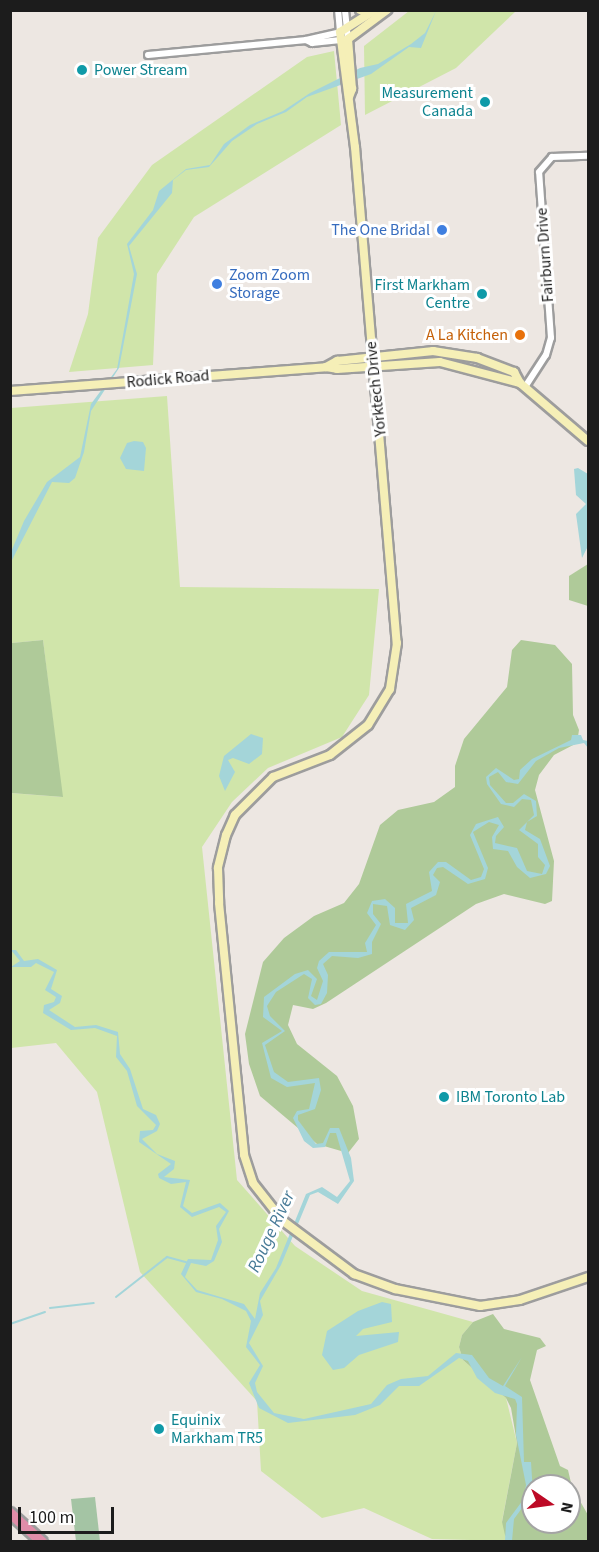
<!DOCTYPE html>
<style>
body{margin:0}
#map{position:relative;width:599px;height:1552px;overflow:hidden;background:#ede7e2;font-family:"Source Sans 3",sans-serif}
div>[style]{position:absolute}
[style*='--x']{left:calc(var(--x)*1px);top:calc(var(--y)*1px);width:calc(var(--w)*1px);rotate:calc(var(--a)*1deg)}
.grass>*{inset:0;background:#d0e5aa}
.forest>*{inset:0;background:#afca99}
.cemetery>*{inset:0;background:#a4c4a4}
.water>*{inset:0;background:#a4d5d9}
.stream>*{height:2px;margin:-1px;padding:0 1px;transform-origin:1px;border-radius:1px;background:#a4d5d9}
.roads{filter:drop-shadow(2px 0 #9d9d9d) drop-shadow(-2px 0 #9d9d9d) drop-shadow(0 2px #9d9d9d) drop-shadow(0 -2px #9d9d9d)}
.street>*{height:6px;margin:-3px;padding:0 3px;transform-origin:3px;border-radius:3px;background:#fff}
.secondary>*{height:8px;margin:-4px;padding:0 4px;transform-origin:4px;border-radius:4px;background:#f5efb7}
.highway>*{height:10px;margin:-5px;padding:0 5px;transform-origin:5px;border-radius:5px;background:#e18da9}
.dots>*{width:16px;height:16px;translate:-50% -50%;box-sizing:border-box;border:3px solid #fff;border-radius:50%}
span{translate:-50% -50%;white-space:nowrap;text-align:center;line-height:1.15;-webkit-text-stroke:6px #fff;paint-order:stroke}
.culture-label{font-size:16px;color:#0d838f}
.left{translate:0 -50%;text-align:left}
.right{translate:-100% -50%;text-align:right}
.shop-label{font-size:16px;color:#366cbe}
.street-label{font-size:16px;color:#1c1c1c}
.food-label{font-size:16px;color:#c56008}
.water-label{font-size:18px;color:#487b97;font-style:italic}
.frame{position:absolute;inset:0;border:12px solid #1c1c1c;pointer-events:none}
.north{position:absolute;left:521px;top:1474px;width:60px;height:60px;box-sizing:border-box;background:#fff;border:2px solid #a4a4a4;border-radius:50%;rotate:103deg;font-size:16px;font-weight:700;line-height:24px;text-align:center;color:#1c1c1c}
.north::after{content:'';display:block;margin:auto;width:21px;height:27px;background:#bd0a26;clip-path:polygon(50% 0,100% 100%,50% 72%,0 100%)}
.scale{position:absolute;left:18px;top:1507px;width:96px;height:27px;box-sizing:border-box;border:3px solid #1c1c1c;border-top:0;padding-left:8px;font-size:18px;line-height:21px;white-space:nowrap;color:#1c1c1c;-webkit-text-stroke:4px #fff;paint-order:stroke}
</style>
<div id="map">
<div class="grass">
<div style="clip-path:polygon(409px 11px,516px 11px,456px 68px,365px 115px,364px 46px)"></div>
<div style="clip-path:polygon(334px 51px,341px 125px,194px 217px,157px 274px,153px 365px,69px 372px,88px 314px,98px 238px,152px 165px,307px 57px)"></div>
<div style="clip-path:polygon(167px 396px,180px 587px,379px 589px,369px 695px,342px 737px,268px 768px,232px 802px,202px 847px,237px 1180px,295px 1246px,362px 1291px,473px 1322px,462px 1335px,459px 1347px,463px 1360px,506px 1398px,517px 1443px,502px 1521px,509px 1541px,432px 1539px,364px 1508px,322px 1518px,261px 1471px,257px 1401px,140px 1272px,97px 1092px,56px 1043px,11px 1048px,10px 793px,62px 797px,43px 640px,12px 643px,11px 636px,11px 408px)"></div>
</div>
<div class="forest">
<div style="clip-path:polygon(588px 564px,588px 606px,569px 600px,569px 576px)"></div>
<div style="clip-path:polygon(10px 636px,12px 643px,43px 640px,63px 797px,11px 793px)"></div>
<div style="clip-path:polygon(521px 640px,555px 645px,572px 664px,573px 715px,579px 730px,577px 743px,554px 755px,539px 775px,535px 790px,554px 861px,552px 901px,545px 904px,504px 894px,476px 904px,326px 1003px,313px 1009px,293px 1005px,288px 1025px,297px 1044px,337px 1076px,353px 1106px,359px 1139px,348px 1153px,317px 1144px,260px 1096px,249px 1064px,245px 1034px,263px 962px,284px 938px,314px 916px,344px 903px,359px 884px,380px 825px,398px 810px,434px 802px,455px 787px,455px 766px,464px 739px,507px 687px,512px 650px)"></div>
<div style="clip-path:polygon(evenodd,493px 1314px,504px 1329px,540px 1338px,546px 1346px,537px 1350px,530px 1380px,560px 1466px,568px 1470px,572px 1487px,588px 1515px,588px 1541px,509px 1541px,505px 1535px,502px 1522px,517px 1443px,511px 1408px,506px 1398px,463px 1360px,459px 1347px,462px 1335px,473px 1322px,493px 1314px,533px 1486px,569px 1486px,569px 1522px,533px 1522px,533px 1486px)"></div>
</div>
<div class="cemetery">
<div style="clip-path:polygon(95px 1497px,100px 1541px,76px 1541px,71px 1499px)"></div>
</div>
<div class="water">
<div style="clip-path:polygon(436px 11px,421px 48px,409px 47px,371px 74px,307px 97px,286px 112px,257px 124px,232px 141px,209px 167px,186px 170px,173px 180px,172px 193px,129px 246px,137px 274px,119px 368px,91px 411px,84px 452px,75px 478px,69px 483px,52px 482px,11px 562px,11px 552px,24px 521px,47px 482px,80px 457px,91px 404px,117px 369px,134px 274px,127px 244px,153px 210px,159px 191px,186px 169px,210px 165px,224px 144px,250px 125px,283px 111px,310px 93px,360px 68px,378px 64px,411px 44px,425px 33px)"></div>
<div style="clip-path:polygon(134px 441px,143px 442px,146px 448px,144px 471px,126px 469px,120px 458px,127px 443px)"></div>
<div style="clip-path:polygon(578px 468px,588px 474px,588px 546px,582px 558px,576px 514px,586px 504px,576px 495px,574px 469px)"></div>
<div style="clip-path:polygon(251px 734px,263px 738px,262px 754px,249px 764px,233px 758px,228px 760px,235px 772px,225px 791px,219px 776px,224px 756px)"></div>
<div style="clip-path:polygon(572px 735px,581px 735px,583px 740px,588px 741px,588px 748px,584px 743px,559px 748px,536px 761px,518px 784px,506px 782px,498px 772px,489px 777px,490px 785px,506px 803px,513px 803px,524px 794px,536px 801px,537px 816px,527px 822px,525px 830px,540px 839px,550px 866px,546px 874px,530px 878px,517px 867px,508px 851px,493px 849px,492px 837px,499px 825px,489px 822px,473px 832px,488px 868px,485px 879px,468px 884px,443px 867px,437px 868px,433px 875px,440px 882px,436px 895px,411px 908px,414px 920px,405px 930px,390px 925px,387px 906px,373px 904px,373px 914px,381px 924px,372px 942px,372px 954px,358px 958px,332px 956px,323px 964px,328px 975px,327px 993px,321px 1004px,315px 1005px,308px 998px,312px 979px,304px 974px,276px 992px,267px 1006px,270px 1016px,285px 1031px,265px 1045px,274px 1072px,288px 1082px,319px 1078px,321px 1090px,315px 1109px,298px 1115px,298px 1120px,316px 1144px,323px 1143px,330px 1128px,339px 1128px,351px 1158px,354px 1181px,338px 1204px,318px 1192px,310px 1195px,281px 1265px,260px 1301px,263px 1315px,249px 1343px,263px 1366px,255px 1383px,257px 1392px,274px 1413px,304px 1419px,371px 1404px,387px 1385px,401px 1379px,428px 1376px,456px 1353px,472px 1355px,489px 1378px,503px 1386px,522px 1357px,505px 1386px,522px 1397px,524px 1462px,531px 1462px,533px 1493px,514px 1519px,512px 1541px,505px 1541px,506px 1523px,523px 1500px,526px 1485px,516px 1435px,517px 1404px,515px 1399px,495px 1393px,477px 1378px,468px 1361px,459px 1358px,419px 1386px,399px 1386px,380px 1405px,355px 1415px,288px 1423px,259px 1408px,249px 1383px,260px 1365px,246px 1347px,251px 1321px,246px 1311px,222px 1299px,196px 1292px,181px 1274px,188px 1259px,211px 1260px,218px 1240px,216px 1226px,226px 1212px,219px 1207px,192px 1217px,180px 1207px,186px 1182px,171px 1184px,159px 1178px,158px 1174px,171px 1164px,139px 1142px,140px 1131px,153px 1130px,156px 1125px,137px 1106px,127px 1071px,116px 1057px,117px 1036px,95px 1028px,71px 1030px,43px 1013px,44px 1005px,54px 1002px,56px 997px,45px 990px,54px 972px,36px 963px,31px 967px,11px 967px,20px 961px,11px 950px,16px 950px,24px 961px,38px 959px,57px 970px,51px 989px,62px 996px,60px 1003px,49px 1010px,75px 1027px,96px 1025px,118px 1032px,120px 1054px,130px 1069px,143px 1109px,156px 1115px,160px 1124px,157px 1131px,142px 1139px,157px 1154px,175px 1161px,174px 1169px,164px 1177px,190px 1180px,183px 1206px,192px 1213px,220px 1203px,229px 1211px,219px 1229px,222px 1242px,214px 1261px,206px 1266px,191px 1263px,185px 1277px,197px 1290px,244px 1304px,255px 1319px,260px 1293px,276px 1268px,306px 1194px,322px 1187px,337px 1197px,350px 1181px,336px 1133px,330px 1133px,325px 1147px,313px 1148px,304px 1141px,293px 1118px,297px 1111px,309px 1109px,315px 1083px,287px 1087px,271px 1078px,262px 1043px,282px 1031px,263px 1017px,264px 997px,295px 974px,308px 970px,317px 979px,311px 996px,317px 1000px,323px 981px,317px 968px,319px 961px,329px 952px,367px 952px,365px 943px,376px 925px,367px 913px,372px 901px,385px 899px,395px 908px,395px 923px,408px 923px,406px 904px,432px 891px,429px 872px,438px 862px,446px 862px,471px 880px,481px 877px,484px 869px,470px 835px,476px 824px,498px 817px,504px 827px,496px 836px,495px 843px,517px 848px,527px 871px,542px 874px,545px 865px,538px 857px,538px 844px,519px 830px,534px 815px,531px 800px,522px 799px,514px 807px,501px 804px,487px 784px,486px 777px,496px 768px,514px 780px,519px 779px,520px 770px,532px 759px,571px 740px)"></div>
<div style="clip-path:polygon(382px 1302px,391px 1304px,392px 1322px,363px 1329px,356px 1336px,399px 1332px,398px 1342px,359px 1355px,344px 1368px,333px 1370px,322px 1355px,327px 1331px,358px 1311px)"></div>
</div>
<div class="stream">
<div style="--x:116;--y:1297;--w:65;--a:-38.1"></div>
<div style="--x:167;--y:1257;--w:20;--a:15"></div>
<div style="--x:50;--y:1308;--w:44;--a:-6.5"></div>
<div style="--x:10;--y:1324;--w:37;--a:-19"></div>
</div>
<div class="roads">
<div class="street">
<div style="--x:306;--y:40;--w:7;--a:27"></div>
<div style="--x:312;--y:43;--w:36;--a:-6"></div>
<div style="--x:348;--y:39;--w:29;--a:-96"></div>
<div style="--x:148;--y:55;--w:159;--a:-5.4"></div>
<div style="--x:306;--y:40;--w:35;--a:-13"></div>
<div style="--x:340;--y:32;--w:22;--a:-95"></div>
<div style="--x:525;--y:387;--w:38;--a:-57"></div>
<div style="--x:546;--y:355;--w:18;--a:-74"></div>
<div style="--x:551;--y:338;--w:166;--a:-94.1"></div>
<div style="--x:539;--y:172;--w:20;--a:-49"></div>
<div style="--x:552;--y:157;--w:36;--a:-2"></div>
</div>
<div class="secondary">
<div style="--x:360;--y:10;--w:12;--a:9"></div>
<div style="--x:375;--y:10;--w:41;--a:147.8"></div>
<div style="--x:340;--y:32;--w:116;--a:82.6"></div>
<div style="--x:355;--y:147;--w:498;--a:85.2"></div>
<div style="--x:397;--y:643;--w:47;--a:98.7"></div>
<div style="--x:390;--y:689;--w:42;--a:121.4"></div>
<div style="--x:368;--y:725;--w:48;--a:141.7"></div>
<div style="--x:330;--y:755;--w:61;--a:158.9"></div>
<div style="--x:273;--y:777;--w:54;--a:135"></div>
<div style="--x:235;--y:815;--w:22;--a:114"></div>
<div style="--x:226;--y:835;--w:34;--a:104"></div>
<div style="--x:218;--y:868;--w:35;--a:88"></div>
<div style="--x:219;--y:903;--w:253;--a:84.3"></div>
<div style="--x:244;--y:1155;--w:29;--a:72"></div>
<div style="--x:253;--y:1183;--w:48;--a:51.7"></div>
<div style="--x:283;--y:1221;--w:89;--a:36.7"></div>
<div style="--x:354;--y:1274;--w:44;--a:20.1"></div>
<div style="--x:395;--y:1289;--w:87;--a:11.3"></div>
<div style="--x:480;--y:1306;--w:40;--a:-8.5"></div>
<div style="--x:520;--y:1300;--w:72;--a:-18.7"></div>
<div style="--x:349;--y:97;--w:9;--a:-69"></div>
<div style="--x:352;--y:89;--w:50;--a:-94.6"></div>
<div style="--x:348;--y:39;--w:49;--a:-36.6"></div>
<div style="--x:326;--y:367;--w:13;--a:-29"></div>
<div style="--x:337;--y:361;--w:97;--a:-5.9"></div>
<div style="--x:433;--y:351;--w:45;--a:9"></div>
<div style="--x:477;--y:358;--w:40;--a:21"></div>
<div style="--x:514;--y:372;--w:13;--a:61"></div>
<div style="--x:520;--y:383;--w:89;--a:40.5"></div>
<div style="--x:10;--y:391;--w:317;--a:-4.3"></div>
<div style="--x:326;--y:367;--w:11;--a:10"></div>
<div style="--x:337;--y:369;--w:103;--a:-3.9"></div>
<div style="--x:440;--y:362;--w:83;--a:14.7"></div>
</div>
<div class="highway">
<div style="--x:10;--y:1513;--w:43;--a:42.2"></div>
</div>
</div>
<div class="dots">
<div style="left:82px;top:70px;background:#0f9aa8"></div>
<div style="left:485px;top:102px;background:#0f9aa8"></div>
<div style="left:442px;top:230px;background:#3f7fe0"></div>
<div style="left:217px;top:284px;background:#3f7fe0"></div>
<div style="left:482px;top:294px;background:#0f9aa8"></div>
<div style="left:520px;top:335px;background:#e8710a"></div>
<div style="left:444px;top:1097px;background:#0f9aa8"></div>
<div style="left:159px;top:1429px;background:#0f9aa8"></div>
</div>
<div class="culture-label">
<span class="left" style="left:94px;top:70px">Power Stream</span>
<span class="right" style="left:473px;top:102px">Measurement<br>Canada</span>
<span class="right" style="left:470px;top:294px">First Markham<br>Centre</span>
<span class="left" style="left:456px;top:1097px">IBM Toronto Lab</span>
<span class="left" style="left:171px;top:1429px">Equinix<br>Markham TR5</span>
</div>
<div class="shop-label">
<span class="right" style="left:430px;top:230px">The One Bridal</span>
<span class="left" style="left:229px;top:284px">Zoom Zoom<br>Storage</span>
</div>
<div class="street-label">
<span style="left:545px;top:255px;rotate:-94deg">Fairburn Drive</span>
<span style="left:168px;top:379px;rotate:-5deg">Rodick Road</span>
<span style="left:376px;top:389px;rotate:-96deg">Yorktech Drive</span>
</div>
<div class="food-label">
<span class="right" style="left:508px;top:335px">A La Kitchen</span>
</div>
<div class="water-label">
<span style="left:272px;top:1232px;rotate:-65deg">Rouge River</span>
</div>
<div class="frame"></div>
<div class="north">N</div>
<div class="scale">100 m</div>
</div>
